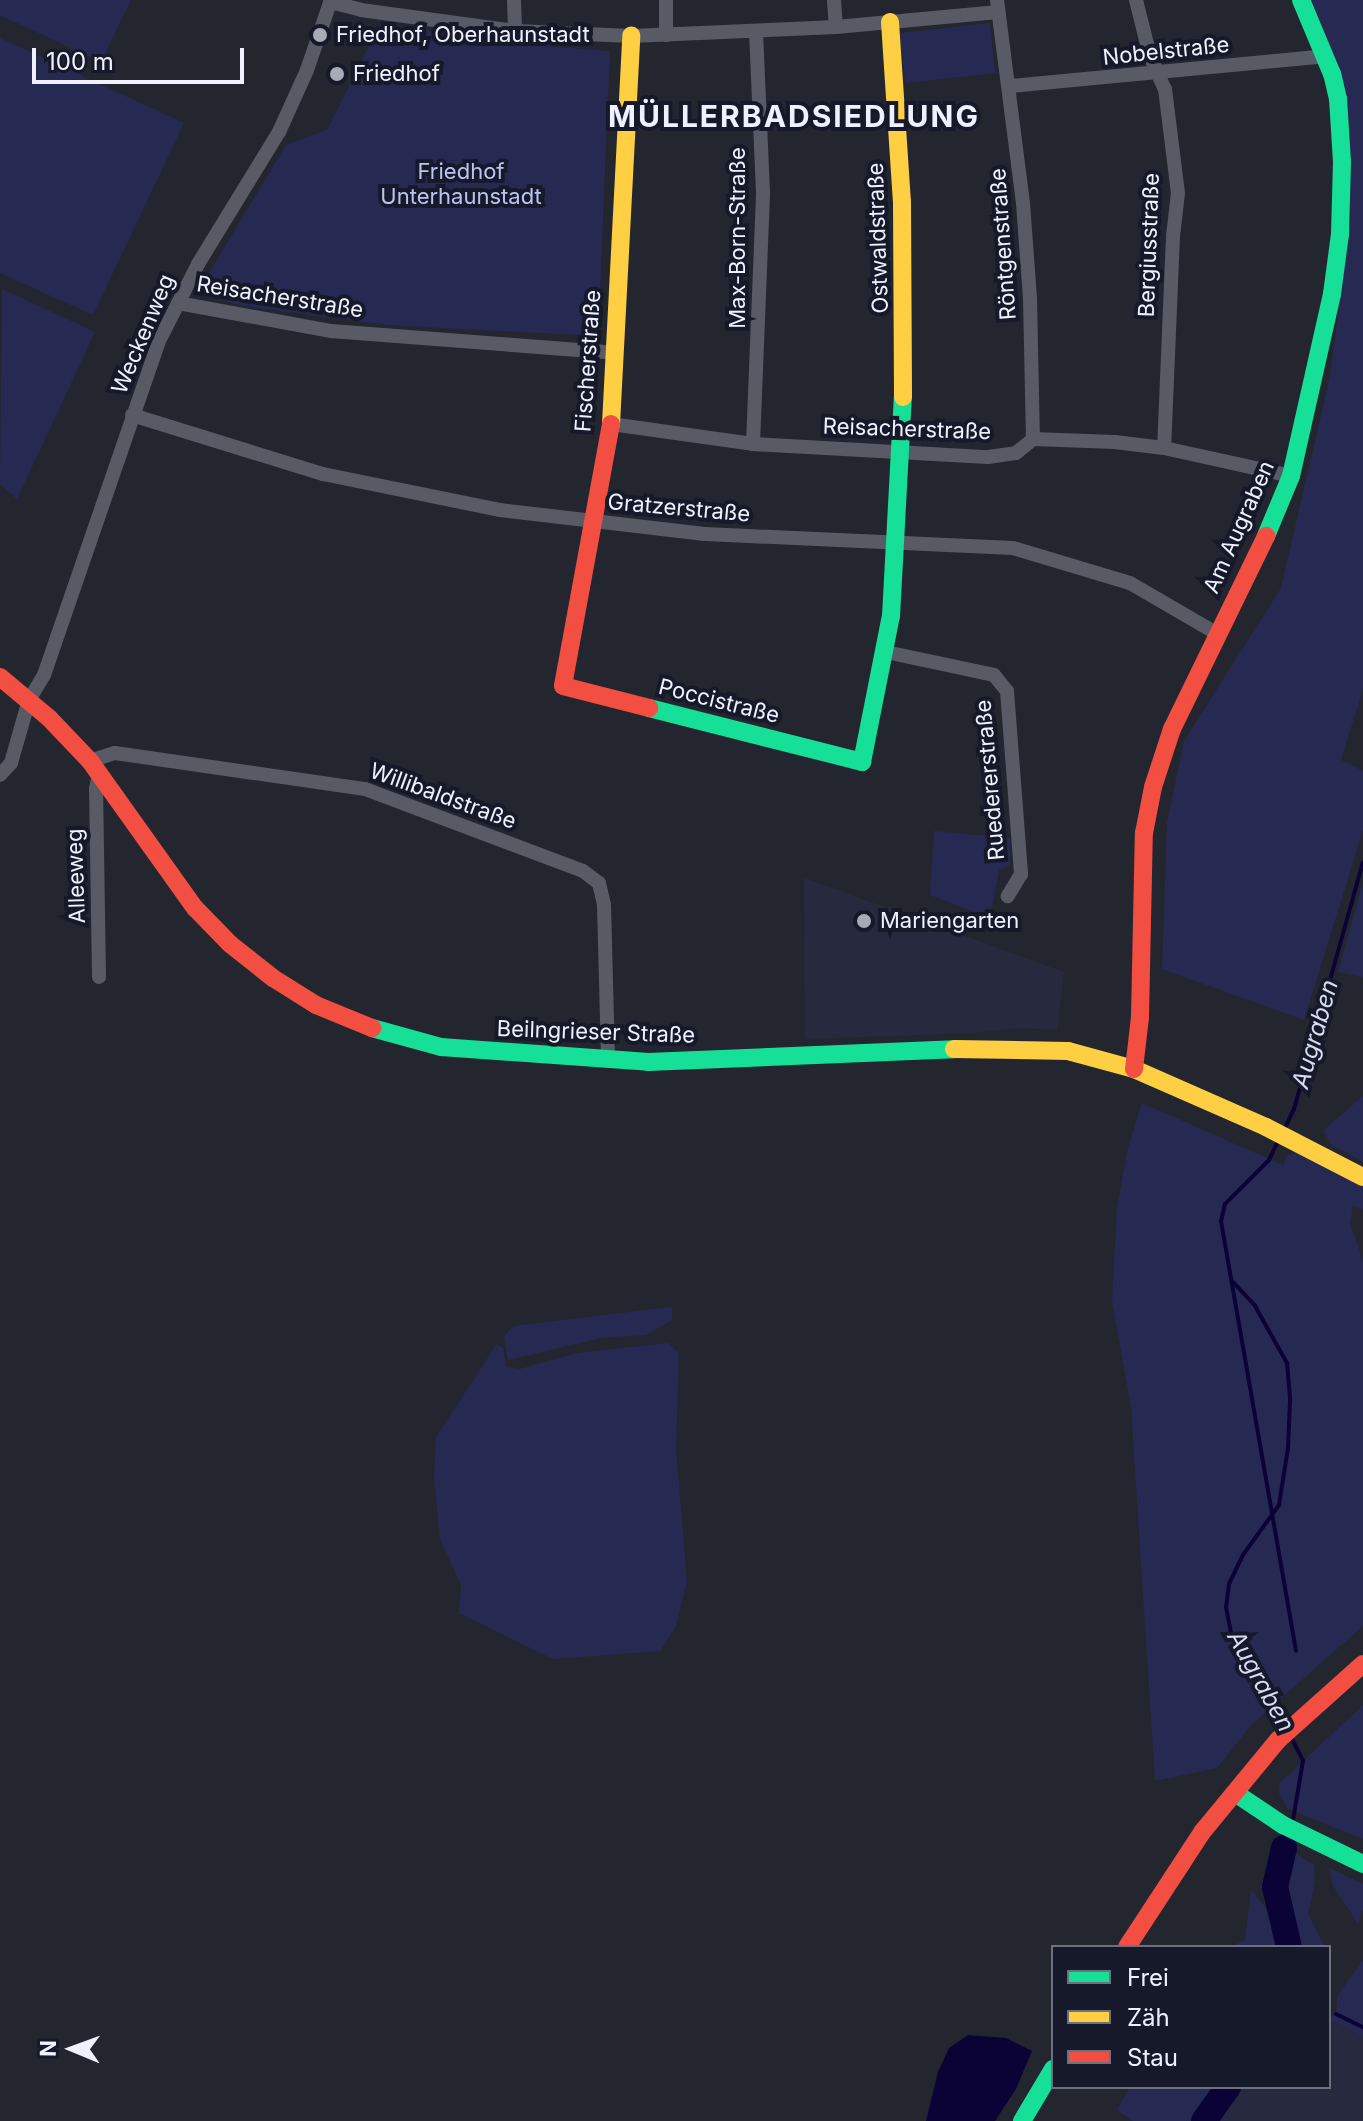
<!DOCTYPE html>
<meta charset="utf-8">
<style>
body{margin:0}
#map{position:relative;width:1363px;height:2121px;overflow:hidden;background:#24262f;font-family:Inter,sans-serif}
div>[style]{position:absolute}
[style*='--x']{left:calc(var(--x)*1px);top:calc(var(--y)*1px);width:calc(var(--w)*1px);rotate:calc(var(--a)*1deg)}
.built>*{inset:0;background:#272a3f}
.green>*{inset:0;background:#262a52}
.water>*{inset:0;background:#0b0336}
.stream>*{height:4px;margin:-2px;padding:0 2px;transform-origin:2px;border-radius:2px;background:#0b0336}
.river>*{height:26px;margin:-13px;padding:0 13px;transform-origin:13px;border-radius:13px;background:#0b0336}
.street>*{height:14px;margin:-7px;padding:0 7px;transform-origin:7px;border-radius:7px;background:#585a65}
.fast>*{height:18px;margin:-9px;padding:0 9px;transform-origin:9px;border-radius:9px;background:#16e098}
.slow>*{height:18px;margin:-9px;padding:0 9px;transform-origin:9px;border-radius:9px;background:#ffcf43}
.jam>*{height:18px;margin:-9px;padding:0 9px;transform-origin:9px;border-radius:9px;background:#f24e42}
.dots>*{width:22px;height:22px;translate:-50% -50%;box-sizing:border-box;border:4px solid #161929;border-radius:50%}
span{translate:-50% -50%;white-space:nowrap;text-align:center;line-height:1.15;-webkit-text-stroke:8px #161929;paint-order:stroke}
.poi-label{font-size:22px;color:#eff2fe}
.left{translate:0 -50%;text-align:left}
.street-label{font-size:22px;color:#eff2fe}
.park-label{font-size:22px;color:#bbc4f1}
.water-label{font-size:24px;color:#d8ddf4;font-style:italic}
.district-label{font-size:30px;color:#eff2fe;font-weight:700;letter-spacing:2px}
.legend{position:absolute;left:1051px;top:1945px;width:280px;height:144px;box-sizing:border-box;background:#161929;border:2px solid #6d707e;margin:0;padding:10px 14px;list-style:none;font-size:24px;color:#eff2fe}
.legend li{display:flex;align-items:center;gap:16px;height:40px}
.legend b{width:40px;border:2px solid #6d707e}
.north{position:absolute;left:32px;top:2009px;width:80px;height:80px;-webkit-text-stroke:6px #161929;paint-order:stroke;rotate:271deg;font-size:22px;font-weight:700;line-height:32px;text-align:center;color:#eff2fe}
.north::after{content:'';display:block;margin:auto;width:28px;height:36px;background:#eff2fe;clip-path:polygon(50% 0,100% 100%,50% 72%,0 100%)}
.scale{position:absolute;left:32px;top:48px;width:212px;height:36px;box-sizing:border-box;border:4px solid #eff2fe;border-top:0;padding-left:10px;font-size:24px;line-height:28px;white-space:nowrap;color:#eff2fe;-webkit-text-stroke:6px #161929;paint-order:stroke}
</style>
<div id="map">
<div class="built">
<div style="clip-path:polygon(804px 878px,1064px 972px,1057px 1030px,1019px 1028px,973px 1033px,805px 1039px)"></div>
<div style="clip-path:polygon(1329px 2020px,1363px 2037px,1363px 2121px,1222px 2121px,1244px 2087px,1329px 2087px)"></div>
</div>
<div class="green">
<div style="clip-path:polygon(0 0,131px 0,101px 62px,0 15px)"></div>
<div style="clip-path:polygon(1311px 0,1363px 0,1363px 689px,1341px 760px,1363px 771px,1363px 830px,1304px 1020px,1162px 969px,1167px 823px,1184px 741px,1281px 588px,1330px 377px,1351px 215px)"></div>
<div style="clip-path:polygon(990px 23px,995px 73px,905px 83px,900px 33px)"></div>
<div style="clip-path:polygon(380px 24px,518px 44px,610px 51px,598px 336px,387px 325px,238px 305px,197px 293px,286px 145px,327px 130px)"></div>
<div style="clip-path:polygon(0 38px,184px 123px,93px 315px,0 273px)"></div>
<div style="clip-path:polygon(2px 289px,95px 332px,17px 499px,0 484px)"></div>
<div style="clip-path:polygon(934px 831px,1010px 838px,1010px 865px,999px 870px,990px 918px,930px 895px)"></div>
<div style="clip-path:polygon(1363px 882px,1363px 977px,1338px 972px)"></div>
<div style="clip-path:polygon(1363px 1096px,1363px 1162px,1330px 1144px,1324px 1130px)"></div>
<div style="clip-path:polygon(1142px 1103px,1283px 1165px,1287px 1156px,1296px 1152px,1363px 1183px,1363px 1209px,1353px 1206px,1350px 1223px,1363px 1261px,1363px 1626px,1252px 1724px,1217px 1768px,1155px 1781px,1131px 1407px,1112px 1301px,1117px 1207px,1128px 1148px)"></div>
<div style="clip-path:polygon(672px 1307px,672px 1320px,646px 1335px,601px 1338px,508px 1360px,504px 1337px,513px 1326px)"></div>
<div style="clip-path:polygon(668px 1343px,679px 1354px,676px 1449px,687px 1581px,676px 1626px,660px 1651px,553px 1659px,459px 1613px,461px 1585px,440px 1539px,434px 1477px,436px 1437px,497px 1344px,503px 1348px,506px 1367px,520px 1369px,577px 1353px)"></div>
<div style="clip-path:polygon(1363px 1705px,1363px 1839px,1288px 1809px,1279px 1793px,1280px 1783px)"></div>
<div style="clip-path:polygon(1289px 1849px,1314px 1865px,1315px 1882px,1308px 1914px,1325px 1947px,1230px 1947px,1245px 1940px,1251px 1890px,1289px 1936px,1279px 1886px)"></div>
<div style="clip-path:polygon(1329px 1868px,1363px 1884px,1363px 1910px,1358px 1923px,1333px 1886px)"></div>
<div style="clip-path:polygon(1363px 1960px,1363px 2037px,1330px 2020px,1337px 2009px,1337px 1996px)"></div>
<div style="clip-path:polygon(1130px 2087px,1244px 2087px,1222px 2121px,1133px 2121px,1117px 2110px)"></div>
</div>
<div class="water">
<div style="clip-path:polygon(968px 2035px,1006px 2038px,1032px 2051px,1016px 2089px,995px 2121px,926px 2121px,938px 2072px,949px 2048px)"></div>
</div>
<div class="stream">
<div style="--x:1285;--y:1128;--w:21;--a:-65"></div>
<div style="--x:1294;--y:1109;--w:256;--a:-74.4"></div>
<div style="--x:1277;--y:1143;--w:19;--a:115"></div>
<div style="--x:1269;--y:1160;--w:62;--a:135"></div>
<div style="--x:1225;--y:1204;--w:17;--a:103"></div>
<div style="--x:1221;--y:1221;--w:436;--a:80.1"></div>
<div style="--x:1233;--y:1282;--w:33;--a:47"></div>
<div style="--x:1255;--y:1306;--w:65;--a:60.7"></div>
<div style="--x:1287;--y:1363;--w:38;--a:85"></div>
<div style="--x:1290;--y:1401;--w:47;--a:92.4"></div>
<div style="--x:1288;--y:1448;--w:58;--a:99"></div>
<div style="--x:1279;--y:1505;--w:62;--a:125.8"></div>
<div style="--x:1243;--y:1555;--w:32;--a:116"></div>
<div style="--x:1229;--y:1584;--w:23;--a:97"></div>
<div style="--x:1226;--y:1607;--w:31;--a:79"></div>
<div style="--x:1232;--y:1637;--w:23;--a:59"></div>
<div style="--x:1244;--y:1657;--w:12;--a:24"></div>
<div style="--x:1255;--y:1662;--w:70;--a:65.6"></div>
<div style="--x:1291;--y:1737;--w:27;--a:63"></div>
<div style="--x:1303;--y:1761;--w:60;--a:99.6"></div>
<div style="--x:1288;--y:1836;--w:53;--a:104.3"></div>
<div style="--x:1275;--y:1887;--w:62;--a:76.9"></div>
<div style="--x:1336;--y:2014;--w:30;--a:26"></div>
<div style="--x:1203;--y:2121;--w:42;--a:-53.7"></div>
</div>
<div class="river">
<div style="--x:1284;--y:1848;--w:40;--a:103"></div>
<div style="--x:1275;--y:1887;--w:62;--a:76.9"></div>
<div style="--x:1204;--y:2121;--w:42;--a:-54.8"></div>
</div>
<div class="street">
<div style="--x:514;--y:0;--w:31;--a:88"></div>
<div style="--x:834;--y:0;--w:27;--a:86"></div>
<div style="--x:997;--y:0;--w:205;--a:82.7"></div>
<div style="--x:1023;--y:203;--w:95;--a:85.8"></div>
<div style="--x:1030;--y:298;--w:141;--a:88.8"></div>
<div style="--x:1136;--y:0;--w:58;--a:76"></div>
<div style="--x:1150;--y:56;--w:36;--a:66"></div>
<div style="--x:1165;--y:89;--w:105;--a:82.9"></div>
<div style="--x:1178;--y:193;--w:43;--a:96.6"></div>
<div style="--x:1173;--y:236;--w:212;--a:92.4"></div>
<div style="--x:330;--y:2;--w:32;--a:14"></div>
<div style="--x:361;--y:10;--w:155;--a:7.8"></div>
<div style="--x:515;--y:31;--w:116;--a:2.5"></div>
<div style="--x:631;--y:36;--w:205;--a:-2.5"></div>
<div style="--x:836;--y:27;--w:163;--a:-5.3"></div>
<div style="--x:666;--y:35;--w:35;--a:-90"></div>
<div style="--x:1010;--y:86;--w:316;--a:-5.4"></div>
<div style="--x:178;--y:303;--w:156;--a:10.4"></div>
<div style="--x:331;--y:331;--w:284;--a:4.4"></div>
<div style="--x:132;--y:415;--w:200;--a:17.2"></div>
<div style="--x:323;--y:474;--w:181;--a:11.5"></div>
<div style="--x:500;--y:510;--w:206;--a:6.7"></div>
<div style="--x:705;--y:534;--w:308;--a:2.6"></div>
<div style="--x:1013;--y:548;--w:122;--a:16.7"></div>
<div style="--x:1130;--y:583;--w:99;--a:30.2"></div>
<div style="--x:611;--y:424;--w:143;--a:8"></div>
<div style="--x:753;--y:444;--w:235;--a:3.2"></div>
<div style="--x:988;--y:457;--w:28;--a:-8"></div>
<div style="--x:1016;--y:453;--w:22;--a:-39"></div>
<div style="--x:1033;--y:439;--w:82;--a:2.1"></div>
<div style="--x:1115;--y:442;--w:49;--a:7"></div>
<div style="--x:1164;--y:448;--w:130;--a:12.4"></div>
<div style="--x:753;--y:444;--w:252;--a:-87.7"></div>
<div style="--x:763;--y:192;--w:161;--a:-92.5"></div>
<div style="--x:886;--y:652;--w:110;--a:12"></div>
<div style="--x:994;--y:675;--w:21;--a:51"></div>
<div style="--x:1007;--y:691;--w:184;--a:85.6"></div>
<div style="--x:1021;--y:874;--w:26;--a:121"></div>
<div style="--x:90;--y:761;--w:26;--a:-18"></div>
<div style="--x:115;--y:753;--w:253;--a:8.2"></div>
<div style="--x:365;--y:789;--w:233;--a:20.6"></div>
<div style="--x:583;--y:871;--w:20;--a:37"></div>
<div style="--x:599;--y:883;--w:23;--a:77"></div>
<div style="--x:604;--y:905;--w:156;--a:88.5"></div>
<div style="--x:0;--y:775;--w:16;--a:-47"></div>
<div style="--x:11;--y:763;--w:66;--a:-74.1"></div>
<div style="--x:29;--y:700;--w:29;--a:-59"></div>
<div style="--x:44;--y:675;--w:353;--a:-71"></div>
<div style="--x:159;--y:341;--w:86;--a:-63.1"></div>
<div style="--x:198;--y:264;--w:155;--a:-58.5"></div>
<div style="--x:279;--y:132;--w:68;--a:-65.7"></div>
<div style="--x:307;--y:70;--w:74;--a:-71.1"></div>
<div style="--x:99;--y:977;--w:188;--a:-90.9"></div>
<div style="--x:96;--y:789;--w:15;--a:-79"></div>
</div>
<div class="fast">
<div style="--x:1266;--y:536;--w:65;--a:-67.4"></div>
<div style="--x:1291;--y:476;--w:187;--a:-77.3"></div>
<div style="--x:1332;--y:294;--w:61;--a:-82.4"></div>
<div style="--x:1340;--y:234;--w:72;--a:-88.4"></div>
<div style="--x:1342;--y:162;--w:63;--a:-93.6"></div>
<div style="--x:1338;--y:99;--w:26;--a:-103"></div>
<div style="--x:1332;--y:74;--w:80;--a:-112.7"></div>
<div style="--x:649;--y:708;--w:220;--a:14.2"></div>
<div style="--x:862;--y:762;--w:149;--a:-78.8"></div>
<div style="--x:891;--y:616;--w:219;--a:-86.9"></div>
<div style="--x:372;--y:1028;--w:72;--a:15.4"></div>
<div style="--x:441;--y:1047;--w:208;--a:4.1"></div>
<div style="--x:648;--y:1062;--w:306;--a:-2.4"></div>
<div style="--x:1235;--y:1793;--w:58;--a:33.7"></div>
<div style="--x:1283;--y:1825;--w:89;--a:26"></div>
<div style="--x:1022;--y:2121;--w:61;--a:-59.2"></div>
</div>
<div class="slow">
<div style="--x:890;--y:22;--w:180;--a:86.2"></div>
<div style="--x:902;--y:202;--w:195;--a:89.7"></div>
<div style="--x:611;--y:424;--w:389;--a:-87"></div>
<div style="--x:954;--y:1049;--w:114;--a:1"></div>
<div style="--x:1068;--y:1051;--w:68;--a:15.3"></div>
<div style="--x:1134;--y:1069;--w:144;--a:23.7"></div>
<div style="--x:1266;--y:1127;--w:109;--a:27.3"></div>
</div>
<div class="jam">
<div style="--x:611;--y:424;--w:266;--a:100.4"></div>
<div style="--x:563;--y:686;--w:89;--a:14.3"></div>
<div style="--x:0;--y:677;--w:64;--a:39.9"></div>
<div style="--x:49;--y:718;--w:59;--a:46.4"></div>
<div style="--x:90;--y:761;--w:181;--a:54.5"></div>
<div style="--x:195;--y:908;--w:50;--a:45.8"></div>
<div style="--x:230;--y:944;--w:55;--a:38.3"></div>
<div style="--x:273;--y:978;--w:51;--a:32.1"></div>
<div style="--x:316;--y:1005;--w:61;--a:22.3"></div>
<div style="--x:1134;--y:1069;--w:52;--a:-83.4"></div>
<div style="--x:1140;--y:1017;--w:184;--a:-88.8"></div>
<div style="--x:1144;--y:833;--w:47;--a:-78.9"></div>
<div style="--x:1153;--y:787;--w:61;--a:-71.9"></div>
<div style="--x:1172;--y:729;--w:215;--a:-64"></div>
<div style="--x:1127;--y:1947;--w:139;--a:-56.8"></div>
<div style="--x:1203;--y:1831;--w:118;--a:-50.5"></div>
<div style="--x:1278;--y:1740;--w:114;--a:-41.8"></div>
</div>
<div class="dots">
<div style="left:320px;top:35px;background:#a8abb6"></div>
<div style="left:337px;top:74px;background:#a8abb6"></div>
<div style="left:864px;top:921px;background:#a8abb6"></div>
</div>
<div class="poi-label">
<span class="left" style="left:336px;top:35px">Friedhof, Oberhaunstadt</span>
<span class="left" style="left:353px;top:74px">Friedhof</span>
<span class="left" style="left:880px;top:921px">Mariengarten</span>
</div>
<div class="street-label">
<span style="left:1166px;top:51px;rotate:-6deg">Nobelstraße</span>
<span style="left:738px;top:238px;rotate:-90deg">Max-Born-Straße</span>
<span style="left:878px;top:238px;rotate:-92deg">Ostwaldstraße</span>
<span style="left:1003px;top:244px;rotate:-94deg">Röntgenstraße</span>
<span style="left:1149px;top:245px;rotate:-88deg">Bergiusstraße</span>
<span style="left:280px;top:297px;rotate:9deg">Reisacherstraße</span>
<span style="left:143px;top:334px;rotate:-67deg">Weckenweg</span>
<span style="left:588px;top:361px;rotate:-86deg">Fischerstraße</span>
<span style="left:907px;top:429px;rotate:2deg">Reisacherstraße</span>
<span style="left:679px;top:508px;rotate:5deg">Gratzerstraße</span>
<span style="left:1239px;top:527px;rotate:-66deg">Am Augraben</span>
<span style="left:719px;top:701px;rotate:14deg">Poccistraße</span>
<span style="left:990px;top:780px;rotate:-95deg">Ruedererstraße</span>
<span style="left:443px;top:796px;rotate:20deg">Willibaldstraße</span>
<span style="left:76px;top:876px;rotate:-92deg">Alleeweg</span>
<span style="left:596px;top:1032px;rotate:2deg">Beilngrieser Straße</span>
</div>
<div class="park-label">
<span style="left:461px;top:184px">Friedhof<br>Unterhaunstadt</span>
</div>
<div class="water-label">
<span style="left:1315px;top:1034px;rotate:-74deg">Augraben</span>
<span style="left:1261px;top:1681px;rotate:61deg">Augraben</span>
</div>
<div class="district-label">
<span style="left:794px;top:116px">MÜLLERBADSIEDLUNG</span>
</div>
<ul class="legend">
<li><b style="height:10px;background:#16e098"></b>Frei</li>
<li><b style="height:10px;background:#ffcf43"></b>Zäh</li>
<li><b style="height:10px;background:#f24e42"></b>Stau</li>
</ul>
<div class="north">N</div>
<div class="scale">100 m</div>
</div>
